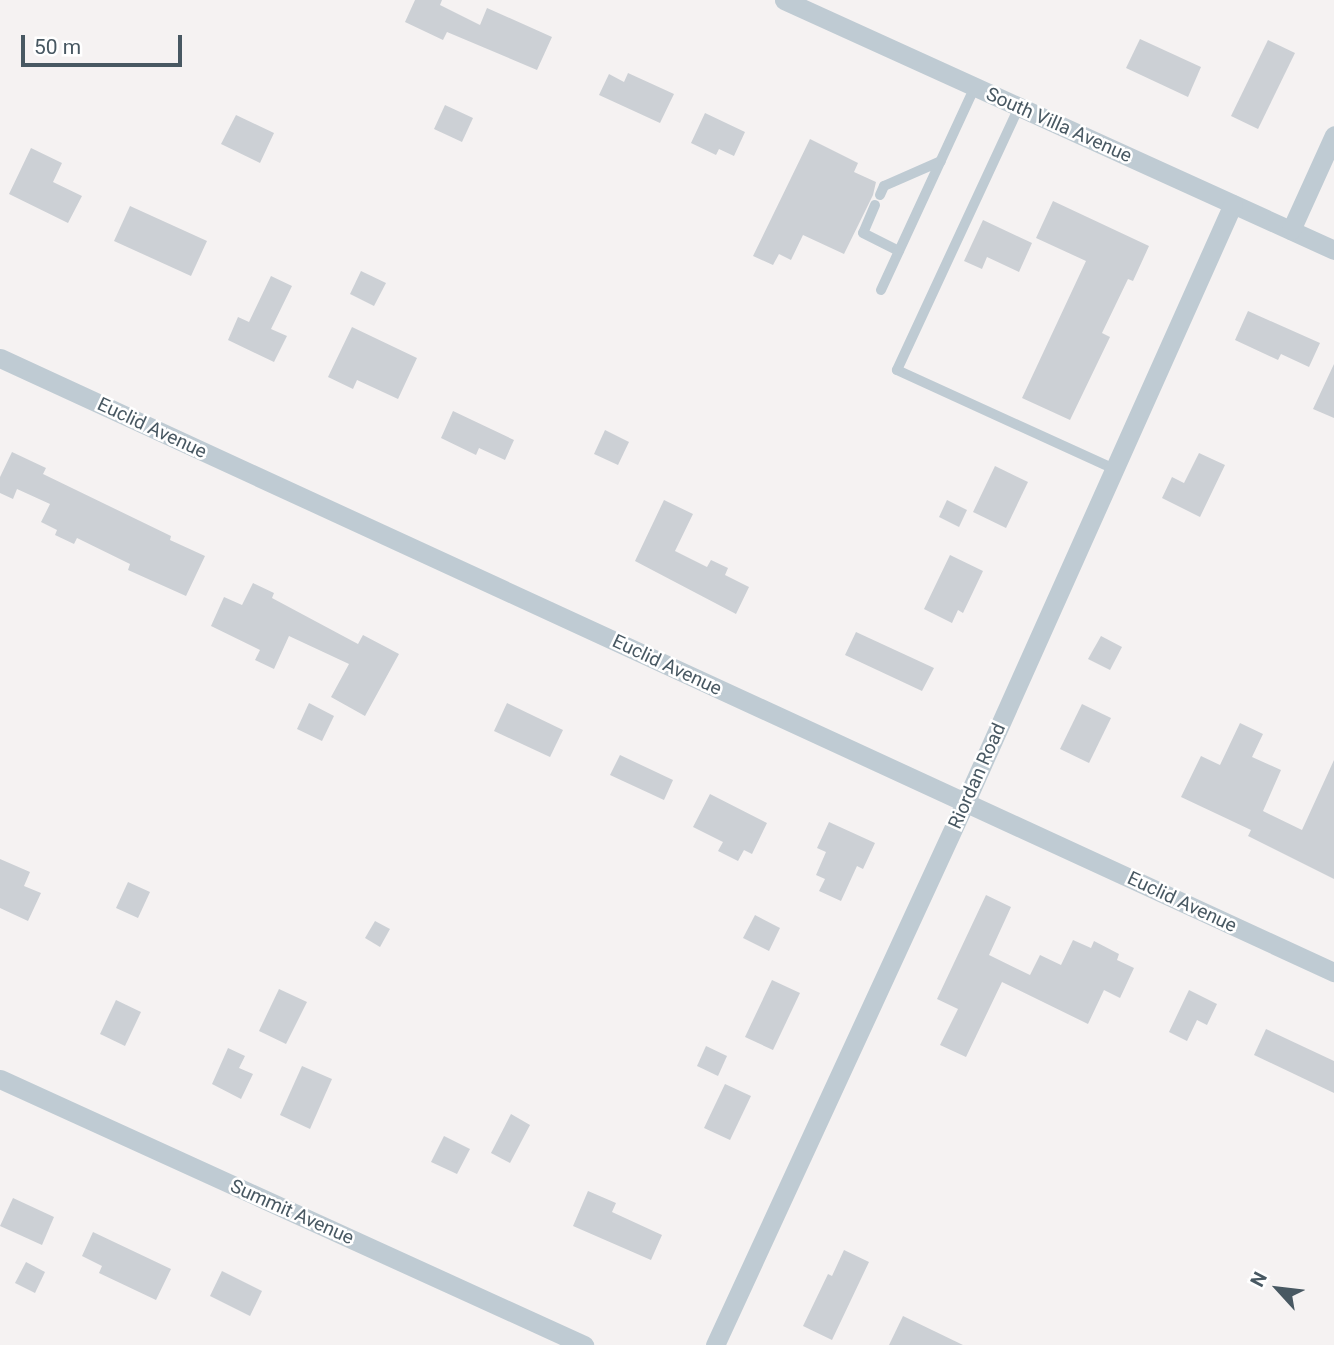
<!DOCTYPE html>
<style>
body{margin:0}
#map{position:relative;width:1334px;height:1345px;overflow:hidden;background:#f5f2f2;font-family:Roboto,sans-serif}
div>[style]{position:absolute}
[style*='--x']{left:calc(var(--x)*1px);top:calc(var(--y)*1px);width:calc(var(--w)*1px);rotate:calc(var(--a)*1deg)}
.building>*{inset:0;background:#ccd0d5}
.service>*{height:10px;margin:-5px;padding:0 5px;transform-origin:5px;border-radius:5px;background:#bfcbd3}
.minor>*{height:19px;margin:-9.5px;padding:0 9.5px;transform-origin:9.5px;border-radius:9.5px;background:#bfcbd3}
span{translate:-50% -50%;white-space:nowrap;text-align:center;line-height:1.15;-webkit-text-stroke:5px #fff;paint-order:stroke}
.street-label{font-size:19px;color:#485862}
.north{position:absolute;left:1243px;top:1254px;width:70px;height:70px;-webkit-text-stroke:5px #fff;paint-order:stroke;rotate:297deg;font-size:19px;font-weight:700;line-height:28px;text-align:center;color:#485862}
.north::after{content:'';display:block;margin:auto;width:24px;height:32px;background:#485862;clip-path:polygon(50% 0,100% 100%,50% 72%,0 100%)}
.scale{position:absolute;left:21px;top:35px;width:161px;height:32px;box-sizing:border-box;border:4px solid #485862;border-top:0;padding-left:9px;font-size:21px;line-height:24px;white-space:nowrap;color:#485862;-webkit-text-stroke:5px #fff;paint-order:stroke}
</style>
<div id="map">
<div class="building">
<div style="clip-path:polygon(415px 0,442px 0,440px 5px,480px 25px,487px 8px,552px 37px,537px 70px,447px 32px,443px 40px,405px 22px)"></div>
<div style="clip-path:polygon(1140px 39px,1201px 67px,1188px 97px,1126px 68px)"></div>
<div style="clip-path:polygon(1268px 40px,1295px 53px,1258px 129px,1231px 116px)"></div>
<div style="clip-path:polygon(628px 73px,674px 94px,660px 123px,599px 95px,609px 74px,624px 82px)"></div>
<div style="clip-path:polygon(445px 105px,473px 118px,462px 142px,434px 129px)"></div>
<div style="clip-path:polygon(705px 113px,745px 132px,734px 156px,719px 149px,716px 155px,691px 143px)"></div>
<div style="clip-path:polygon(236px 115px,274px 133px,260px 163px,221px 144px)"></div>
<div style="clip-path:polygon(810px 139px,858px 163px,854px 172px,876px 182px,873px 195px,844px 254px,803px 235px,791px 260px,779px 254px,773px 265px,753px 256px)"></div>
<div style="clip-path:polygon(31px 148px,62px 163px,53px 182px,82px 196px,68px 223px,9px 194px)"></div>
<div style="clip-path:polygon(1053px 201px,1149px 246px,1133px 281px,1128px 279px,1102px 333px,1110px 337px,1070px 420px,1022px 398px,1086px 261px,1036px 238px)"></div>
<div style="clip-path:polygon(130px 206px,207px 241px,191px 276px,114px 241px)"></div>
<div style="clip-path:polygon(983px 220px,1032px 243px,1019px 272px,987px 257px,982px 269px,964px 261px)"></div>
<div style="clip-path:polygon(361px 271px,386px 283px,374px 306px,350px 294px)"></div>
<div style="clip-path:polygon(271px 276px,292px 286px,271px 329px,287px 336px,274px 362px,228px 340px,238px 317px,249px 322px)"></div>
<div style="clip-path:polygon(1248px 311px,1320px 343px,1309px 367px,1281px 354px,1278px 360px,1235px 340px)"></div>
<div style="clip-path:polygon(352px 327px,417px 358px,398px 399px,357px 380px,353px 389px,328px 377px)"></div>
<div style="clip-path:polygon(1334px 364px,1334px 418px,1313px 409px)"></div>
<div style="clip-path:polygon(453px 411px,514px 440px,505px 460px,479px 448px,476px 455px,441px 438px)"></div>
<div style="clip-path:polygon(605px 430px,629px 442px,618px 465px,594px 454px)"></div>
<div style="clip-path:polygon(12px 452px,46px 468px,43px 474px,171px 536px,170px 540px,205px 556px,186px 596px,128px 570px,130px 564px,77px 538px,74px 544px,55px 535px,57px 530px,41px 522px,50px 504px,17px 489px,13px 499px,0 493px,0 477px)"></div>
<div style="clip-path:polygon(1199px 453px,1225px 465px,1200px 517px,1162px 498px,1172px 477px,1184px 483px)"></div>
<div style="clip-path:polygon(995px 466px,1028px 482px,1006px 528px,973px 512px)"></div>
<div style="clip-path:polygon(664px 500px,693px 514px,675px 551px,707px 567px,711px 560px,728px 568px,725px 575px,749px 587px,736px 614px,635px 561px)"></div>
<div style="clip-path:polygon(947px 500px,967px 510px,959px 527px,939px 517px)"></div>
<div style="clip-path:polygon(950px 555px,983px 571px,963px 613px,958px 610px,952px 623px,924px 609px)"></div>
<div style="clip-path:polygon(253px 583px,274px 593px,272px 598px,358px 644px,363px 635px,399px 654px,365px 716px,331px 697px,349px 664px,289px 636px,274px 669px,255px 660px,260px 650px,211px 626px,224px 597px,242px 605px)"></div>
<div style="clip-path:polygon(856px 632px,934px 668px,922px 691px,845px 655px)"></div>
<div style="clip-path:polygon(1101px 636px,1122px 647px,1110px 670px,1088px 659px)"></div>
<div style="clip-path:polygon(309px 703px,334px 716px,322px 741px,297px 729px)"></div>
<div style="clip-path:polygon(507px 703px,563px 730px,550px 757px,494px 731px)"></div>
<div style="clip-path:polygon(1082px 704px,1111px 718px,1089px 763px,1060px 749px)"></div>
<div style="clip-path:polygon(1240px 723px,1263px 734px,1252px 757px,1281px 770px,1263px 811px,1302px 830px,1334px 760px,1334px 879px,1248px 836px,1251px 830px,1181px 797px,1201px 756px,1220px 765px)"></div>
<div style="clip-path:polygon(620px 755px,673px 780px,664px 800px,610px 775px)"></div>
<div style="clip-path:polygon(710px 794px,767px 823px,752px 854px,744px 850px,738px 861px,718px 851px,723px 842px,693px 827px)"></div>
<div style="clip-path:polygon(829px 822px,875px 843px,863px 869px,857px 866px,841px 901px,819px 891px,825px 879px,816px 875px,826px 852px,817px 848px)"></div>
<div style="clip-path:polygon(0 859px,30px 872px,24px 886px,41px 893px,28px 921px,0 908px)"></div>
<div style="clip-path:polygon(128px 882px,150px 892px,138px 918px,116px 908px)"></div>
<div style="clip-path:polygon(986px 895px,1011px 907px,989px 955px,1030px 975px,1040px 955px,1061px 965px,1073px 940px,1091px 948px,1094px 941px,1119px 954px,1117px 960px,1134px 968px,1120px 998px,1104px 990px,1088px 1024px,1002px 982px,966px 1057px,940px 1045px,958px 1009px,937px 999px)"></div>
<div style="clip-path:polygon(755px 915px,780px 928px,769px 951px,743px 938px)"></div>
<div style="clip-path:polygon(375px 921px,390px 929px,380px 947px,365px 938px)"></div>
<div style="clip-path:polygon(772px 980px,800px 993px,773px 1050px,745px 1037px)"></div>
<div style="clip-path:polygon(279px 989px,307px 1002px,286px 1044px,259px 1031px)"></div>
<div style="clip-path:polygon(1189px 990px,1217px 1004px,1207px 1025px,1197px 1020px,1187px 1041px,1169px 1032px)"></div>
<div style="clip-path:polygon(116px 1000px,141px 1012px,125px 1046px,100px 1034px)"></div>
<div style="clip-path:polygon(1266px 1029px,1334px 1061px,1334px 1093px,1254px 1055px)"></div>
<div style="clip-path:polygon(706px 1046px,727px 1056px,718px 1076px,697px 1066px)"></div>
<div style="clip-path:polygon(228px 1048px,245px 1056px,239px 1068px,253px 1074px,241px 1099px,212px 1084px)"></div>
<div style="clip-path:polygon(302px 1066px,332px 1079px,310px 1129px,280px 1115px)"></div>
<div style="clip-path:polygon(725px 1084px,751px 1096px,730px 1140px,704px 1128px)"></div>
<div style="clip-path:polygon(511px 1114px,530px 1125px,510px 1163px,491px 1153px)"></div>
<div style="clip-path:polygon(444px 1136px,470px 1149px,457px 1174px,431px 1162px)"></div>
<div style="clip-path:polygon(588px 1191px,616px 1203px,612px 1212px,662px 1235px,651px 1260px,573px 1226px)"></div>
<div style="clip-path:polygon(13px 1198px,54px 1217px,42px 1245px,0 1226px)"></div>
<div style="clip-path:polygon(93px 1232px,171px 1269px,156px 1300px,99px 1273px,102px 1266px,82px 1256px)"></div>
<div style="clip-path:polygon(844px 1250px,869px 1262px,832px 1340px,803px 1326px,828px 1274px,832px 1276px)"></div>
<div style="clip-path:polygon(26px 1262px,45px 1272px,35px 1293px,15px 1283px)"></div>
<div style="clip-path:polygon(222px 1271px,262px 1291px,250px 1316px,210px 1296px)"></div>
<div style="clip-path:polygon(903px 1316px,963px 1345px,889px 1345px)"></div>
</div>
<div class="service">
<div style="--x:1019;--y:107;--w:290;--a:114.9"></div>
<div style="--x:897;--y:370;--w:239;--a:24.5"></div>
<div style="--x:880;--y:195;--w:10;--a:-66"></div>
<div style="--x:884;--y:186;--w:62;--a:-23.7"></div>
<div style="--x:875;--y:205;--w:30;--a:113"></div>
<div style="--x:863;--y:233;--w:40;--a:26.6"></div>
<div style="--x:881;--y:290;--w:224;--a:-65.2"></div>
</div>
<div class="minor">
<div style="--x:784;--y:0;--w:604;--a:24.44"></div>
<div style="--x:1291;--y:230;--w:104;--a:-65.6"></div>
<div style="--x:0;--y:358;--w:1469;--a:24.72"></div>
<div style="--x:0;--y:1079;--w:642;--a:24.49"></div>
<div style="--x:715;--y:1345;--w:597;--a:-65.24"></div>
<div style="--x:965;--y:803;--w:656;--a:-65.9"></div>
</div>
<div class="street-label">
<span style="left:1059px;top:125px;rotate:24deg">South Villa Avenue</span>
<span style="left:152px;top:428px;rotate:25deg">Euclid Avenue</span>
<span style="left:667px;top:665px;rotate:25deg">Euclid Avenue</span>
<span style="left:977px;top:776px;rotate:-66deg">Riordan Road</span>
<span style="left:1182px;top:902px;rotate:25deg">Euclid Avenue</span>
<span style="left:292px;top:1212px;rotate:24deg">Summit Avenue</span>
</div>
<div class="north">N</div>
<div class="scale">50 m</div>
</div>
